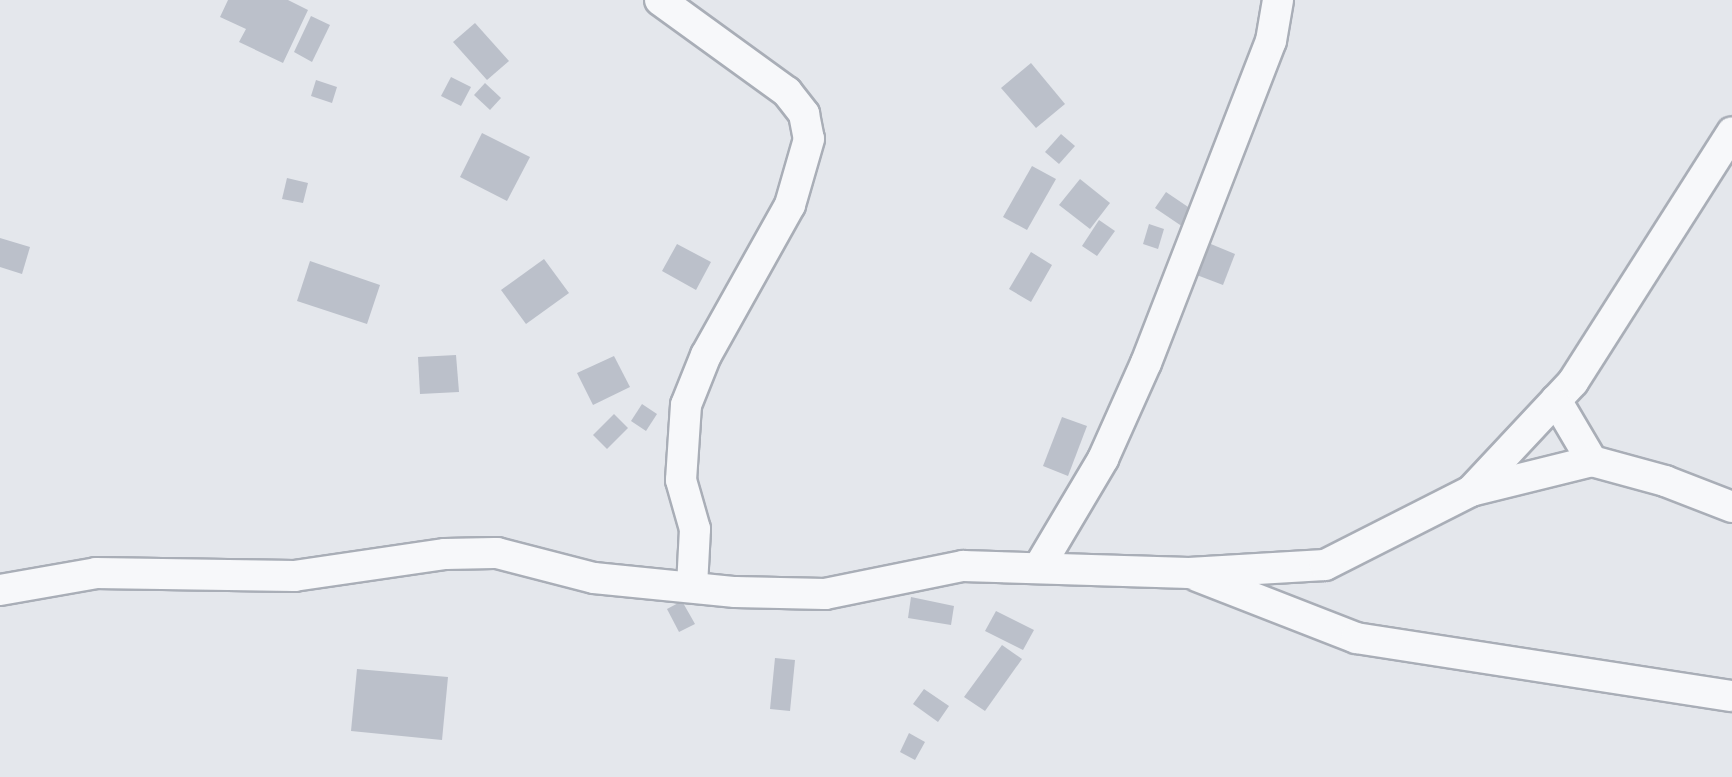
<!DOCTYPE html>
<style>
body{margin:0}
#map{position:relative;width:1732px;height:777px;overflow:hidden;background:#e4e7ec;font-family:"IBM Plex Sans",sans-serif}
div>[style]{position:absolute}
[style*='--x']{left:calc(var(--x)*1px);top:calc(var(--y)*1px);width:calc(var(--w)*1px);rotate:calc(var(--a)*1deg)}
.building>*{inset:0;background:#bbc0ca}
.roads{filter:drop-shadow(2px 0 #a9aeb7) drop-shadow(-2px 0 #a9aeb7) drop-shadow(0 2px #a9aeb7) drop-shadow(0 -2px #a9aeb7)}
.minor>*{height:30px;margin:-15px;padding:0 15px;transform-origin:15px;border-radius:15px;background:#f7f8fa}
span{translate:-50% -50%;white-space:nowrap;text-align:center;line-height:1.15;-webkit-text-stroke:4.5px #f4f6f9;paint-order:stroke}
</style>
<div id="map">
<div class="building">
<div style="clip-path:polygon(228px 0,288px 0,308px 10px,283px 63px,239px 42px,246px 29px,220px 17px)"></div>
<div style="clip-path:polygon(311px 16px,330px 25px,312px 62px,294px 52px)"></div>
<div style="clip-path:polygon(475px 23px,509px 61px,487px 80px,453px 42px)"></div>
<div style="clip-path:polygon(1031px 63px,1065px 104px,1036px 128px,1001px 88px)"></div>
<div style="clip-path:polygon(451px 77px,471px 87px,461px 106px,441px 96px)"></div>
<div style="clip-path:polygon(316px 80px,337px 87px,332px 103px,311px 96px)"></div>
<div style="clip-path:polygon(485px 83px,501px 98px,490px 110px,474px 95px)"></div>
<div style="clip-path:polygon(482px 133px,530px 157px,507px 201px,460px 177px)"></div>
<div style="clip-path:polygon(1061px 134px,1075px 146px,1059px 164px,1045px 152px)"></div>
<div style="clip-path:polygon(1032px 166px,1056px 179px,1027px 230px,1003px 217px)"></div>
<div style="clip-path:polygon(287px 178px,308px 183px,303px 203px,282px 199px)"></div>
<div style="clip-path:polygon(1080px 179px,1110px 203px,1090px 229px,1059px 205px)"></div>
<div style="clip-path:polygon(1166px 192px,1197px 213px,1186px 229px,1155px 208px)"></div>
<div style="clip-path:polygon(1099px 220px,1115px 231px,1097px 256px,1082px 246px)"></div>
<div style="clip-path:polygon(1149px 224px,1164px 229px,1158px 249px,1143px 244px)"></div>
<div style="clip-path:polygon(1194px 237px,1235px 254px,1223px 285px,1181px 269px)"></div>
<div style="clip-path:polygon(0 238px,30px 247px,22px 274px,0 267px)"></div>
<div style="clip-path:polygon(677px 244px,711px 262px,696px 290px,662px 271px)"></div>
<div style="clip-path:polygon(1031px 252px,1052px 265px,1031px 302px,1009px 289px)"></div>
<div style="clip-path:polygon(544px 259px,569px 293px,526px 324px,501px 290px)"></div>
<div style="clip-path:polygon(310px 261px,380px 285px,367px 324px,297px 301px)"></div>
<div style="clip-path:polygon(456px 355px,459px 392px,420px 394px,418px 357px)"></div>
<div style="clip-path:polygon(614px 356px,630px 387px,593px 405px,577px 373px)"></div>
<div style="clip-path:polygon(642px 404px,657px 414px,646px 431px,631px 421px)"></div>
<div style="clip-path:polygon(614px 414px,628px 428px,607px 449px,593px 435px)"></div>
<div style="clip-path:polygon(1062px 417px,1087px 426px,1068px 476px,1043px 466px)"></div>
<div style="clip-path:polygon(911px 597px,954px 606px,951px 625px,908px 618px)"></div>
<div style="clip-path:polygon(682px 601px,695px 624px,679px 632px,667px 609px)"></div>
<div style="clip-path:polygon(996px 611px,1034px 630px,1023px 650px,985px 631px)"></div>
<div style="clip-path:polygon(1002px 645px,1022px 659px,985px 711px,964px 697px)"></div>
<div style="clip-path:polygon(775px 658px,795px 660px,790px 711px,770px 709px)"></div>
<div style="clip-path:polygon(357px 669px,448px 677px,442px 740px,351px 731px)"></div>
<div style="clip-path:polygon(924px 689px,949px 706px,938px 722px,913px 704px)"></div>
<div style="clip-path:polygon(909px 733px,925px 742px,915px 760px,900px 752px)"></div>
</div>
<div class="roads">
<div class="minor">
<div style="--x:660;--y:0;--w:157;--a:35.9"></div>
<div style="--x:787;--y:92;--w:28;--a:52"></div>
<div style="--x:804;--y:114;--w:25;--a:79"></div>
<div style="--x:809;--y:139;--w:69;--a:106.1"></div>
<div style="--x:790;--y:205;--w:172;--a:119.2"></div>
<div style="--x:706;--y:355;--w:54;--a:111.8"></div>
<div style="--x:686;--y:405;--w:75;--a:93.8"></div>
<div style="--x:681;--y:480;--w:51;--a:74.1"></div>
<div style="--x:695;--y:529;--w:57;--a:93"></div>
<div style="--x:1556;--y:400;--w:71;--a:59.5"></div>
<div style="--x:1471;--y:491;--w:149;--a:-46.9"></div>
<div style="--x:1573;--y:382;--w:296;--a:-57.5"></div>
<div style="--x:1039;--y:567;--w:126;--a:-59.3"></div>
<div style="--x:1103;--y:459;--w:105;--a:-65.9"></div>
<div style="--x:1146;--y:363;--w:345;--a:-68.8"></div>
<div style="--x:1271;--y:41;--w:42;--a:-80.3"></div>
<div style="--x:1197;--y:576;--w:171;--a:21.3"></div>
<div style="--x:1356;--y:638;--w:380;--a:8.8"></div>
<div style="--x:0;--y:590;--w:97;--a:-10"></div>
<div style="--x:96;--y:573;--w:198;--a:0.9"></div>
<div style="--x:294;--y:576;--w:153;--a:-8.3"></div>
<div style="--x:445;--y:554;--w:52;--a:-1.1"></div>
<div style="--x:497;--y:553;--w:100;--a:14.5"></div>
<div style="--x:594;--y:578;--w:142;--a:5.7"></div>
<div style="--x:735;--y:592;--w:90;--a:1.3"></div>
<div style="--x:825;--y:594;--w:141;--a:-11.5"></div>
<div style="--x:963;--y:566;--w:226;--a:1.8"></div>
<div style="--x:1189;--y:573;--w:136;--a:-3.4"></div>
<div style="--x:1325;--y:565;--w:164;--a:-26.9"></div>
<div style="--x:1471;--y:491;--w:125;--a:-13.9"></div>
<div style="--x:1592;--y:461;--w:76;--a:15.3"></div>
<div style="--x:1665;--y:481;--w:72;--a:21.2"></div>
</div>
</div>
</div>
